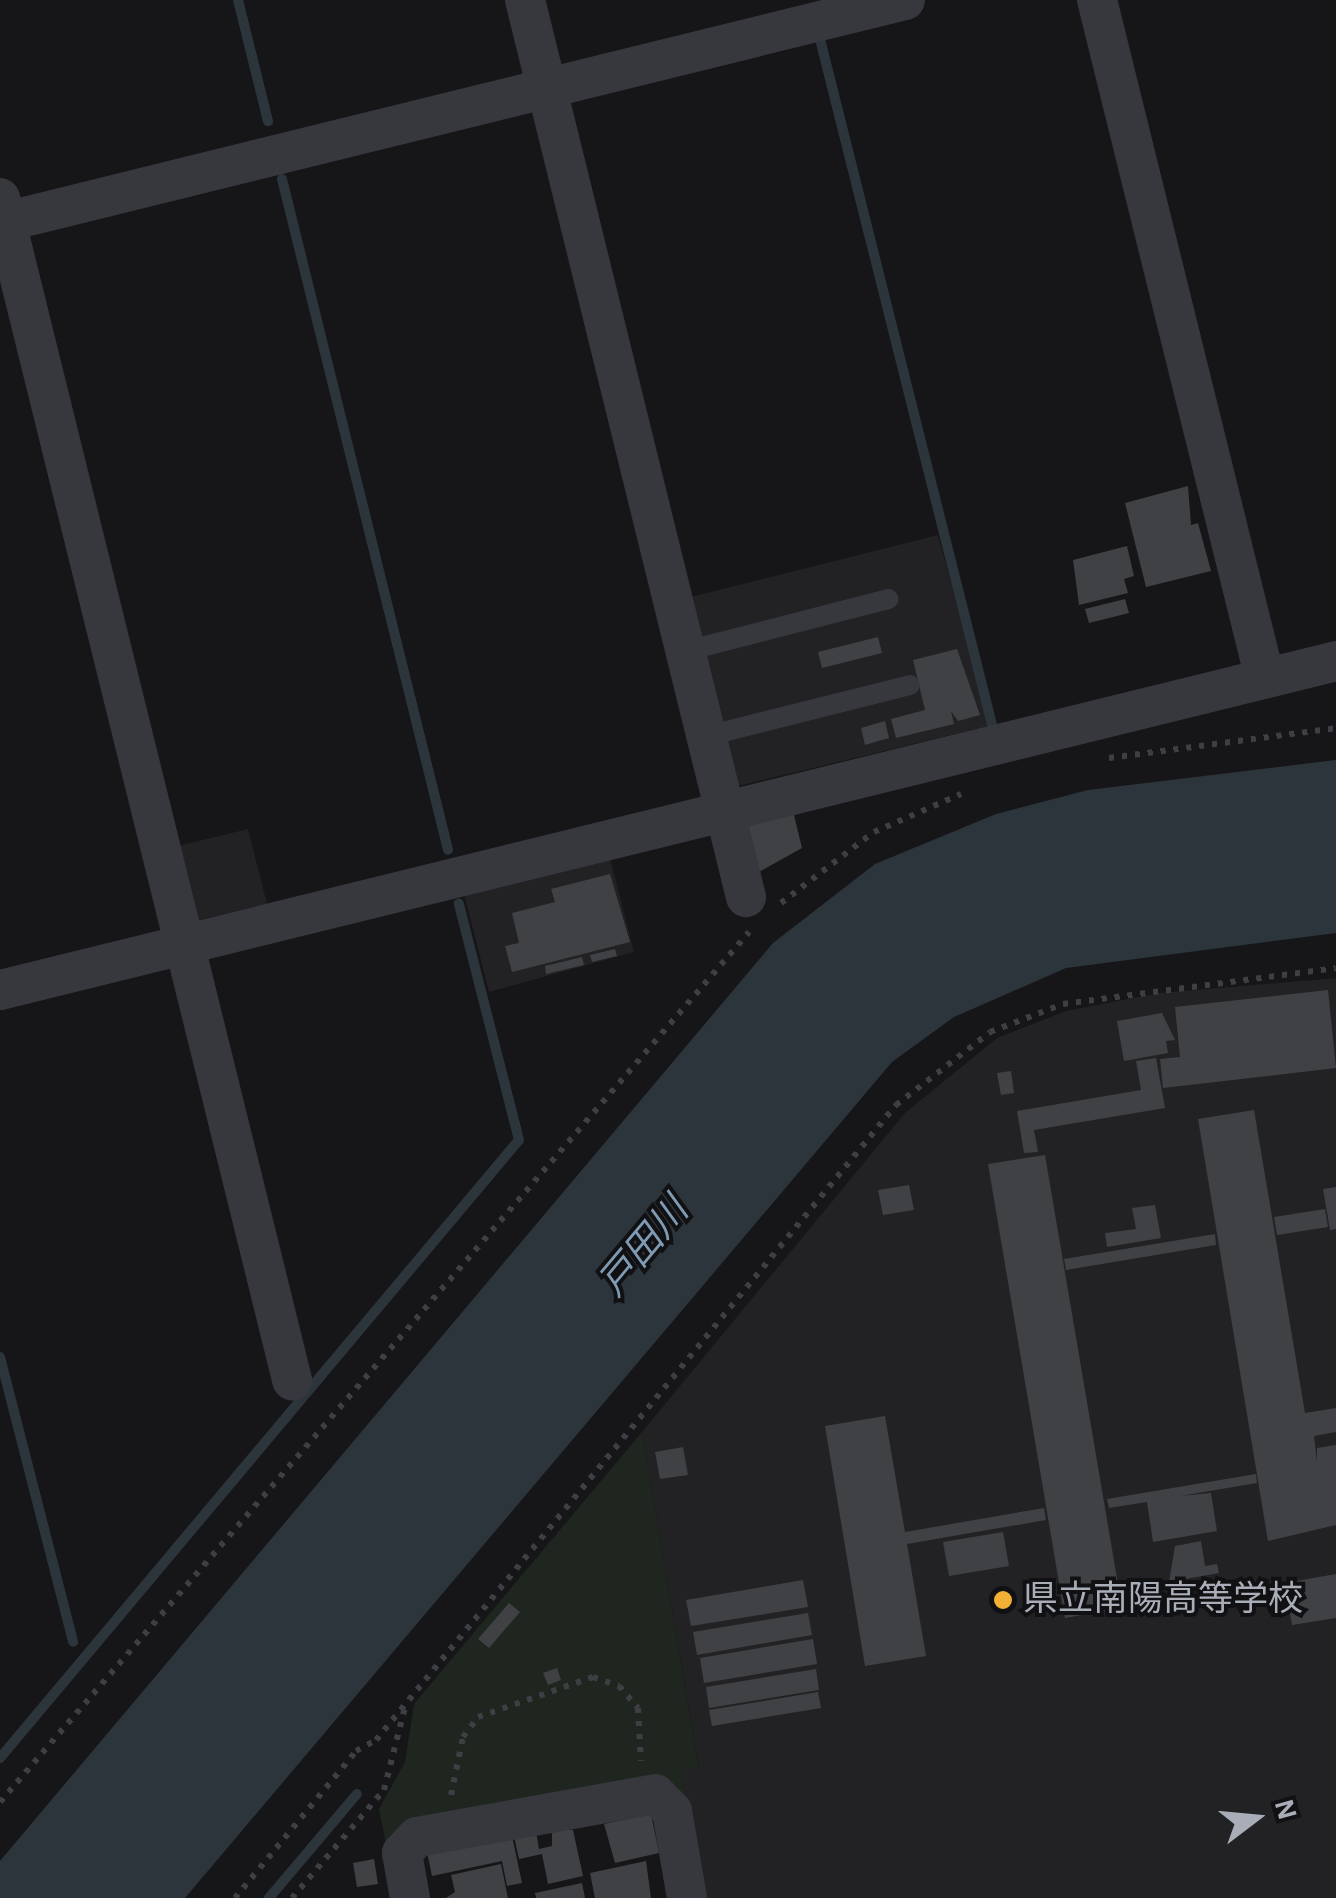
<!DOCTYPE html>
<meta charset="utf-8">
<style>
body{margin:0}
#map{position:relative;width:1336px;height:1898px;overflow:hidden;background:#161618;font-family:"Alegreya Sans","Noto Sans JP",sans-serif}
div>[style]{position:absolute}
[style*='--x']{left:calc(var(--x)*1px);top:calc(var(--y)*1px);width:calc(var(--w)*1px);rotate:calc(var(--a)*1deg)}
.built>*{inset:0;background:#222225}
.green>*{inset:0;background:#1e261f}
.water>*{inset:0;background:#2c353c}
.stream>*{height:10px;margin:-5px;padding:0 5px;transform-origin:5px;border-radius:5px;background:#2c353c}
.building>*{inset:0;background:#404145}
.path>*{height:6px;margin-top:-3px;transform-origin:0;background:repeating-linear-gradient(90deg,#3d3f44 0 5px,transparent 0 13px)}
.lane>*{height:20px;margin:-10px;padding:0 10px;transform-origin:10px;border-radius:10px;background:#37383d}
.street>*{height:40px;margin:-20px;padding:0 20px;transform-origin:20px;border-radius:20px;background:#37383d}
.dots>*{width:28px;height:28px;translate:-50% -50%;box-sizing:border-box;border:5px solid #111113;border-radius:50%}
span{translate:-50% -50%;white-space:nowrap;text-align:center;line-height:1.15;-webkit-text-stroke:8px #111113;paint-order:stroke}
.poi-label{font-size:35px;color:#a8adb8}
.left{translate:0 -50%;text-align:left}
.water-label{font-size:38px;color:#7f9bb3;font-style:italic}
.north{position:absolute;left:1206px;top:1768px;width:100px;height:100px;-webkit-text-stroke:8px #111113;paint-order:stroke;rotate:74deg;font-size:28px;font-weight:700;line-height:40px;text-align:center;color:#a8adb8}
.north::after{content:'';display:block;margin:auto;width:35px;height:45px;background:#a8adb8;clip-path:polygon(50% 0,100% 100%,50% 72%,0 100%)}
</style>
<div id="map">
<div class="built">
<div style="clip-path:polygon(938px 535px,989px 726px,738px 786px,691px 597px)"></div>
<div style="clip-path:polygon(248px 829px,267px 904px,196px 921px,178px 846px)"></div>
<div style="clip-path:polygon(610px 858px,634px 952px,489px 992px,464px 894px)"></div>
<div style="clip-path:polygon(1336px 978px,1336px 1898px,703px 1898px,680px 1771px,699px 1767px,642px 1432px,905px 1113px,997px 1038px,1066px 1011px,1160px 993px)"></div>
</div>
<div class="green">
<div style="clip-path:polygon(642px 1432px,699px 1768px,681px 1771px,685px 1795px,656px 1780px,386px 1844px,379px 1809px,405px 1762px,414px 1704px)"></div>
</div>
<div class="water">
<div style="clip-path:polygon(1336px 760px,1336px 933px,1066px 968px,954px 1017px,892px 1062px,185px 1898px,0 1898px,0 1861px,773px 943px,875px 864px,996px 814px,1088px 790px)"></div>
</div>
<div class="stream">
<div style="--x:238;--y:0;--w:125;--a:76.1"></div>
<div style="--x:821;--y:43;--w:707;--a:75.92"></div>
<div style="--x:282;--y:179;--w:691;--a:76.1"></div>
<div style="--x:0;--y:1357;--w:294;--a:75.6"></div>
<div style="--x:0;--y:1758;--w:807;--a:-49.98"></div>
<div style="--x:519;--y:1140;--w:244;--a:-104.3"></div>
<div style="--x:269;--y:1898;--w:136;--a:-49.8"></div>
</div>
<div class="building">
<div style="clip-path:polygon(1188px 486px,1191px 525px,1198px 523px,1211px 571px,1146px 587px,1125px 503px)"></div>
<div style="clip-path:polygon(1127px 546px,1134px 576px,1124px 579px,1128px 593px,1079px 605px,1073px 560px)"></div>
<div style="clip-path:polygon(1125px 599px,1129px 613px,1089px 623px,1085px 609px)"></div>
<div style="clip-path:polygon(878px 637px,882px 653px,822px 668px,818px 652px)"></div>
<div style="clip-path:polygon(957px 649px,980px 715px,958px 721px,951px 711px,954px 724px,896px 738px,891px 719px,925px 710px,913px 660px)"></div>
<div style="clip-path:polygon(885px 721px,889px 738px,865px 745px,861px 728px)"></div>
<div style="clip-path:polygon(793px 811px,802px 848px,759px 872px,740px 824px)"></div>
<div style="clip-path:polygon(610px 874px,630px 942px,512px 972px,505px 946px,519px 943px,512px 913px,555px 902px,551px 889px)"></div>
<div style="clip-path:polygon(615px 949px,617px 956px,592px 962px,590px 955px)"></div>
<div style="clip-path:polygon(582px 957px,584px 965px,546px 974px,545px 966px)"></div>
<div style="clip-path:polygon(1328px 990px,1336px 1068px,1163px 1088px,1160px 1059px,1180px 1057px,1175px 1007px)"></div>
<div style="clip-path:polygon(1162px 1013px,1175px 1040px,1166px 1041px,1168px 1053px,1124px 1061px,1117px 1021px)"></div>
<div style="clip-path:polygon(1156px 1058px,1165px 1108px,1034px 1130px,1038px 1152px,1024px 1153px,1017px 1111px,1141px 1090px,1136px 1061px)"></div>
<div style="clip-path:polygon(1011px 1071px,1014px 1093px,1001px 1095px,997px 1073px)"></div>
<div style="clip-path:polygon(1254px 1110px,1305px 1413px,1336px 1408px,1336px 1432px,1314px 1436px,1317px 1462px,1317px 1448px,1336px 1445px,1336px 1525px,1268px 1541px,1198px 1119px)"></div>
<div style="clip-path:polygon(1045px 1155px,1122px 1608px,1065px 1618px,988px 1164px)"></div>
<div style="clip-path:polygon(909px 1185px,914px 1210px,883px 1215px,878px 1190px)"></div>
<div style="clip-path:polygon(1336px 1187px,1336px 1229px,1330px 1230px,1323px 1189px)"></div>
<div style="clip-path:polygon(1155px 1205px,1161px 1238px,1107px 1247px,1105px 1233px,1136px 1229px,1132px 1208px)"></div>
<div style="clip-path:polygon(1325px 1209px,1328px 1227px,1277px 1235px,1274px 1217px)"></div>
<div style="clip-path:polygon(1215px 1234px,1216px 1245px,1066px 1270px,1064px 1259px)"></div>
<div style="clip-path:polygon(885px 1416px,905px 1532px,1044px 1508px,1046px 1520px,907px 1544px,926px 1656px,865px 1666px,825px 1426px)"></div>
<div style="clip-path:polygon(683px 1447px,688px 1475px,660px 1479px,655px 1452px)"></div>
<div style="clip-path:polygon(1256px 1474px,1257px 1483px,1180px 1496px,1211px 1493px,1217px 1531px,1153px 1542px,1147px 1502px,1109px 1508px,1107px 1499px)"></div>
<div style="clip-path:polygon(1003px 1532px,1009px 1566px,949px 1576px,943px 1542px)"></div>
<div style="clip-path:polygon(1201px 1541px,1205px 1566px,1217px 1564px,1219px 1573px,1169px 1582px,1175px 1546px)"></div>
<div style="clip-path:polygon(1336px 1574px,1336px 1618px,1292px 1625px,1285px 1583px)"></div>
<div style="clip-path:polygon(803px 1580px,808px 1607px,691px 1626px,686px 1600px)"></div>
<div style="clip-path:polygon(509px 1603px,520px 1612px,489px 1648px,478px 1639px)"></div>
<div style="clip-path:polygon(808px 1613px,812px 1635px,697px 1655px,693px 1632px)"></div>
<div style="clip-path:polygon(813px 1639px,817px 1664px,704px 1683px,700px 1658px)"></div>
<div style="clip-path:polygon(557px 1668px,561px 1680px,548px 1685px,543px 1673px)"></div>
<div style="clip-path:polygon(816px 1669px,819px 1690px,709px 1708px,706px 1687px)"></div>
<div style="clip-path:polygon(818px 1692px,821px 1708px,712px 1726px,709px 1710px)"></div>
<div style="clip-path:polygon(651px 1814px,659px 1853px,615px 1863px,604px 1824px)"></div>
<div style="clip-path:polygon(552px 1829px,573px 1830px,583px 1876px,548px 1884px,542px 1854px,519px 1859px,514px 1836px,536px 1832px,539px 1849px,552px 1846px)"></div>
<div style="clip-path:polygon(512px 1836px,522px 1883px,507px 1886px,502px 1861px,432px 1876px,427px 1852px)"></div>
<div style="clip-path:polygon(374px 1859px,378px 1884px,357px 1887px,353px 1863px)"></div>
<div style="clip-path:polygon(646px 1861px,651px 1898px,595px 1898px,590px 1873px)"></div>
<div style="clip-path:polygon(501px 1864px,508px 1898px,446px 1898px,455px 1892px,451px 1875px)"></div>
<div style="clip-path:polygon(582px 1883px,585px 1898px,536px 1898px,535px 1893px)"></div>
</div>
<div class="path">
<div style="--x:1109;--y:758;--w:229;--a:-7.5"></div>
<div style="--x:781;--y:903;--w:117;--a:-37.4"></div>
<div style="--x:874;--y:832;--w:95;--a:-23.6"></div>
<div style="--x:451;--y:1795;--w:59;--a:-78.3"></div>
<div style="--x:463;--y:1737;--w:25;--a:-53"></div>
<div style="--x:478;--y:1717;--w:122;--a:-19.2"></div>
<div style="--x:593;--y:1677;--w:28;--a:19"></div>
<div style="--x:619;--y:1686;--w:29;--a:49"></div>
<div style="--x:638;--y:1708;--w:53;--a:86.8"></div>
<div style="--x:0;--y:1802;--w:1148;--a:-49.27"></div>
<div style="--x:235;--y:1898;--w:190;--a:-50.5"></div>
<div style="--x:356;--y:1751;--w:23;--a:-29"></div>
<div style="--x:376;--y:1740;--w:821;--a:-50.69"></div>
<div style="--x:896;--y:1105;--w:119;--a:-37.8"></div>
<div style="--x:990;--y:1032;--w:78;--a:-21"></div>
<div style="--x:1063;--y:1004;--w:275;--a:-7.5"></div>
<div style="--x:292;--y:1898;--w:142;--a:-49.6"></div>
<div style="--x:384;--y:1790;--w:86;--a:-75.8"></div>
</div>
<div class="lane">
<div style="--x:686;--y:651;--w:209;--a:-14.4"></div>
<div style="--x:707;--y:736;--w:209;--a:-14.1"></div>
</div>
<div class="street">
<div style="--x:525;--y:0;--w:924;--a:76.16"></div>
<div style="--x:1097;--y:0;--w:699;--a:76.1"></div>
<div style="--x:0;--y:198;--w:1218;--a:76.12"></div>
<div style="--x:0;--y:223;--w:932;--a:-13.84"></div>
<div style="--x:0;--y:990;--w:1376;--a:-13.83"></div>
<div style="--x:410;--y:1898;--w:46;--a:-100.1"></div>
<div style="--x:402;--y:1853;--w:22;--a:-47"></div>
<div style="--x:417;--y:1837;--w:242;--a:-10.2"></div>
<div style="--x:655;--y:1794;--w:24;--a:45"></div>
<div style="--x:672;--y:1811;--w:88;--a:80.2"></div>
</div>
<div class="dots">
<div style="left:1003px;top:1600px;background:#f2b134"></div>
</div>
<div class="poi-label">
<span class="left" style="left:1023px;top:1600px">県立南陽高等学校</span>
</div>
<div class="water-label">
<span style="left:645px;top:1248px;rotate:-50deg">戸田川</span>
</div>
<div class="north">N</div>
</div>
